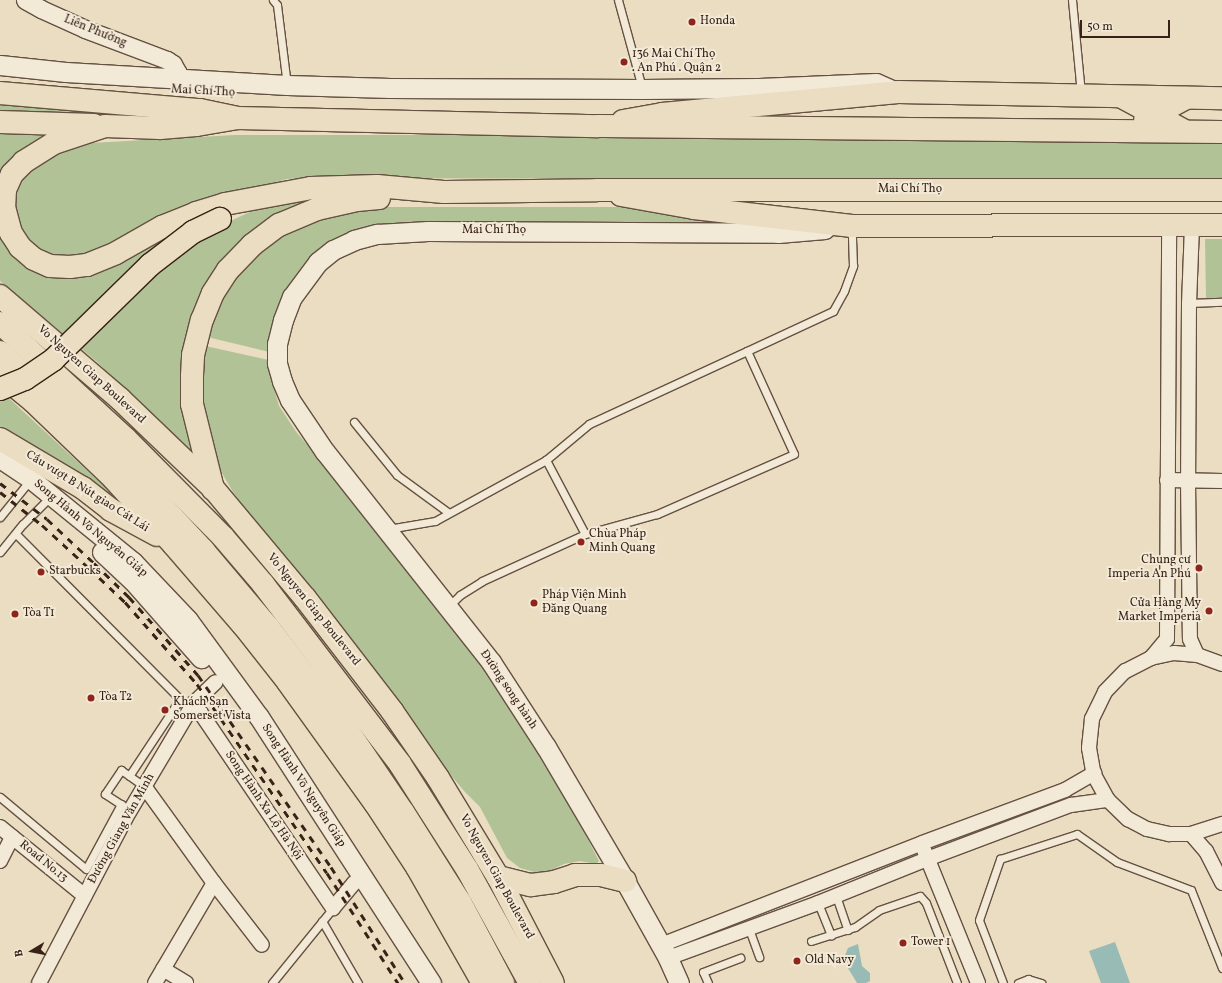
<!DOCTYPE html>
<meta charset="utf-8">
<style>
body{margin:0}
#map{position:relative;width:1222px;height:983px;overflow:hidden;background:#ebddc1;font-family:Vollkorn,serif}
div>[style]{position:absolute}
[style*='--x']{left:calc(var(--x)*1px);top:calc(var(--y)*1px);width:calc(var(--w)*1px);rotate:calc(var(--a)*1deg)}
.green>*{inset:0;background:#b2c297}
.water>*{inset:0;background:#98bbb6}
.roads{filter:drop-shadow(1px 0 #655142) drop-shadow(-1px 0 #655142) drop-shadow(0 1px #655142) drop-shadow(0 -1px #655142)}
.service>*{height:7px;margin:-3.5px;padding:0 3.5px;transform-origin:3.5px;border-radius:3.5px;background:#f2e9d7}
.minor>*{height:14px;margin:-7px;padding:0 7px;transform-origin:7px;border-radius:7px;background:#f2e9d7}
.tertiary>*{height:17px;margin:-8.5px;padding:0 8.5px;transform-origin:8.5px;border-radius:8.5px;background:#f2e9d7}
.secondary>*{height:19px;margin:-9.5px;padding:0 9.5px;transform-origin:9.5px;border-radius:9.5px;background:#f2e9d7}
.primary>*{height:22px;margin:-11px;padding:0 11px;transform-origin:11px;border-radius:11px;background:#ebddc1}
.trunk>*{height:22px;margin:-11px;padding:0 11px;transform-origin:11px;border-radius:11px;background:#ebddc1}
.rail>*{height:3px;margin-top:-1.5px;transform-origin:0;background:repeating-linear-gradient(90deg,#382217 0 7px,transparent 0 14px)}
.bridges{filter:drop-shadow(1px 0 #382217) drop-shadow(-1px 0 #382217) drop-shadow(0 1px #382217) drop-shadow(0 -1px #382217)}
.trunk-bridge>*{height:22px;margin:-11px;padding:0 11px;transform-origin:11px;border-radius:11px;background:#ebddc1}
.dots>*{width:11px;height:11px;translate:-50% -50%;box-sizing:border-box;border:2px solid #f2e9d7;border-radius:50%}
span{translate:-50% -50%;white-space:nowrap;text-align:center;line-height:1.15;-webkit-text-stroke:4px #f2e9d7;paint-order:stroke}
.poi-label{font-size:12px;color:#382217}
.left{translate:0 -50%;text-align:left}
.right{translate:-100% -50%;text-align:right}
.street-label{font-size:12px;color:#382217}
.north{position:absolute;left:12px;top:931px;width:40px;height:40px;-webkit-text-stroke:3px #f2e9d7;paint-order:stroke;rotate:260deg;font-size:11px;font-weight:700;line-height:16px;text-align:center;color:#382217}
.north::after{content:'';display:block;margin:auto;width:14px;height:18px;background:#382217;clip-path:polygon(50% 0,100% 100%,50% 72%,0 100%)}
.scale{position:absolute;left:1080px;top:20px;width:90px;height:18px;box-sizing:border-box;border:2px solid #382217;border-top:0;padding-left:5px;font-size:12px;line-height:14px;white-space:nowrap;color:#382217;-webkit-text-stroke:3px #f2e9d7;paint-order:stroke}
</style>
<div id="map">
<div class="green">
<div style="clip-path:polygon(0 102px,158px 114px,158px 119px,0 115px)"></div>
<div style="clip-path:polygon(0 131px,60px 132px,0 185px)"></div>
<div style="clip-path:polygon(235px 135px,521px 135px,1222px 138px,1222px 180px,302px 178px,287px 179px,216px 199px,69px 264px,23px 244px,12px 198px,22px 174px,72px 144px)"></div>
<div style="clip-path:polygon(329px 195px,313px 204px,205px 293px,195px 453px,192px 456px,96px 361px,0 281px,0 231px,49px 276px,71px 278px,86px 276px,158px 234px,218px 227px,258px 208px)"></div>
<div style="clip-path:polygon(370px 207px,657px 207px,772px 224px,389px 228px,315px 255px,299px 271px,286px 289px,276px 312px,269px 352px,203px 336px,237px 268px,301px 222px)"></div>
<div style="clip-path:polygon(1205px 239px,1222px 239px,1222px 298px,1206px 298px)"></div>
<div style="clip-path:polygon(201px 345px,269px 360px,271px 378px,279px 406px,297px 433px,326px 466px,488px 672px,551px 767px,599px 861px,596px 864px,580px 861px,564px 864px,549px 871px,538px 873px,520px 868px,507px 858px,480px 807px,465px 792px,448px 772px,391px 691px,317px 594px,251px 517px,233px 492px,212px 456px,203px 426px)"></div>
<div style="clip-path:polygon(0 390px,119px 500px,115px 503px,0 430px)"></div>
</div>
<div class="water">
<div style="clip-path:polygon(1115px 942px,1130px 983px,1101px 983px,1089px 951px)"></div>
<div style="clip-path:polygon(858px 944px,862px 966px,870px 973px,870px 981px,866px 983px,857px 983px,843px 960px,848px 948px)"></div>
</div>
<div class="roads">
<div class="service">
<div style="--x:273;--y:0;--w:6;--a:51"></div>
<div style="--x:277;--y:5;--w:81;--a:82.9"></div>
<div style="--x:618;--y:0;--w:91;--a:74.7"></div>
<div style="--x:1072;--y:0;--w:94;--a:84.5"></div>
<div style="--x:1189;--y:303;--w:33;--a:-2"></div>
<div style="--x:747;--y:351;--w:95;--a:-24.9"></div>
<div style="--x:833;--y:311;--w:23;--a:-61"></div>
<div style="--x:844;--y:291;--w:27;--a:-70"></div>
<div style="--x:853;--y:266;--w:37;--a:-92"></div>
<div style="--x:354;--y:422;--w:68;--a:50.9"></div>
<div style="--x:397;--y:475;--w:64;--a:36.2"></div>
<div style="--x:0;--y:517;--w:49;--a:-50.8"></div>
<div style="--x:388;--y:529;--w:48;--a:-9.7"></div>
<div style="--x:435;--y:521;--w:127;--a:-28.8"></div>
<div style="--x:546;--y:460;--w:56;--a:-39.9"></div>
<div style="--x:589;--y:424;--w:174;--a:-24.8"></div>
<div style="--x:747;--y:351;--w:113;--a:65.5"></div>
<div style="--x:794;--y:454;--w:150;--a:156.3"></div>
<div style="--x:657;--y:514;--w:75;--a:164.5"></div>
<div style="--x:16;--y:534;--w:233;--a:45.2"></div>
<div style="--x:180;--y:699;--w:92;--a:123.5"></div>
<div style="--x:0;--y:552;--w:36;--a:-51"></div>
<div style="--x:23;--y:524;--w:40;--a:-45"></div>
<div style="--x:448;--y:607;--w:17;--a:-45"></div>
<div style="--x:460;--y:595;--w:26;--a:-32"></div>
<div style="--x:482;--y:581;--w:113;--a:-24.5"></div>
<div style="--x:585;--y:534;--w:84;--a:-117.8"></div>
<div style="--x:0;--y:797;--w:112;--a:39.9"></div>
<div style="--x:86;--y:869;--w:74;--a:-61.7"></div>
<div style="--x:125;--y:807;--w:24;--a:-147"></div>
<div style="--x:105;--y:794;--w:29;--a:-56"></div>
<div style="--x:121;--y:770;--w:28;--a:35"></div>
<div style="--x:836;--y:896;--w:36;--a:71"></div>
<div style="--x:818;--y:903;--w:35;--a:68"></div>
<div style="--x:322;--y:921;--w:72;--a:59.9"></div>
<div style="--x:749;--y:929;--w:30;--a:70"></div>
<div style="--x:811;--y:941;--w:46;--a:-17.7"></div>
<div style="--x:855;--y:927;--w:29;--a:-35"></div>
<div style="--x:879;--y:910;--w:43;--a:-18.9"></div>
<div style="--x:920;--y:896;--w:9;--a:49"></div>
<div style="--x:926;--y:903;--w:86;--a:68.8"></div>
<div style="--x:272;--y:983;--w:97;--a:-50.9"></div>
<div style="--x:708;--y:983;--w:12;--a:-114"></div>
<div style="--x:703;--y:972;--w:40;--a:-21"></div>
<div style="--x:1003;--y:983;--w:67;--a:-110.9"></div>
<div style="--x:979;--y:920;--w:65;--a:-71"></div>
<div style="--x:1000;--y:859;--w:81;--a:-18"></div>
<div style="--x:1077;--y:834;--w:49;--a:35"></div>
<div style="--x:1117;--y:862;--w:79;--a:20.7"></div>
<div style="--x:1191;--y:890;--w:84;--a:68.3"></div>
<div style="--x:1018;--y:983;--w:11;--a:-22"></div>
<div style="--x:1028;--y:979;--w:14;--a:17"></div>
</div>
<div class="minor">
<div style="--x:1192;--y:226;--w:77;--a:92.2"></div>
<div style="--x:1189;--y:303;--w:178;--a:90.3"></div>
<div style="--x:1188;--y:481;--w:158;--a:89.3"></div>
<div style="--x:1190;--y:639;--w:17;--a:66"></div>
<div style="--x:1167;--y:480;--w:55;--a:1"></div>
<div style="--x:1151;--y:658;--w:25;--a:-50"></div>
<div style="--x:1167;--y:639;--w:413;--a:-89.7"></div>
<div style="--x:1222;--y:664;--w:27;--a:-160"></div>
<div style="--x:1197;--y:655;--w:23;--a:-175"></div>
<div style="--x:1174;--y:653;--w:24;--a:168"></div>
<div style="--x:1151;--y:658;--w:29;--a:153"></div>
<div style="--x:1125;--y:671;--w:29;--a:134"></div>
<div style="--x:1105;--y:692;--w:30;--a:116"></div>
<div style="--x:1092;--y:719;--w:29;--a:96"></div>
<div style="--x:1089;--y:748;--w:27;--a:80"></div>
<div style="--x:1094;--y:775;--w:29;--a:61"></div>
<div style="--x:1108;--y:800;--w:28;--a:44"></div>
<div style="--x:1128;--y:819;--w:21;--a:28"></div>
<div style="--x:1147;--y:829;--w:23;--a:13"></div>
<div style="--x:1169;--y:834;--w:22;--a:0"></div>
<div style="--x:1191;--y:834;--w:33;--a:-18"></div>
<div style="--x:194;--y:703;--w:248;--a:55.9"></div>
<div style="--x:333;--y:908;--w:33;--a:-50"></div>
<div style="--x:354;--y:883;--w:10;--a:-37"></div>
<div style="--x:144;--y:786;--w:120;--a:54.2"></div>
<div style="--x:214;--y:883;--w:78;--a:52.3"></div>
<div style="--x:0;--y:827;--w:109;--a:39.1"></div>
<div style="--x:1191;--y:834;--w:23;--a:49"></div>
<div style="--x:1206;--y:851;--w:36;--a:63"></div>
<div style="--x:924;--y:850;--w:144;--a:67.9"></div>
<div style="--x:0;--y:861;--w:27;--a:-63"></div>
<div style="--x:661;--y:945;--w:280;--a:-21.3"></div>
<div style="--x:922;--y:843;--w:153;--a:-20.3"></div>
<div style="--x:1065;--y:790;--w:34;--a:-30"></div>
<div style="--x:668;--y:958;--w:160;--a:-20.1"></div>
<div style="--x:818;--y:903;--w:118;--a:-22"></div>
<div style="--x:927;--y:859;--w:154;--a:-20.6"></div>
<div style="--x:1071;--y:805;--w:37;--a:-8"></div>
<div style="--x:163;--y:969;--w:27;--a:31"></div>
<div style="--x:39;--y:983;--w:185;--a:-62.3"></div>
<div style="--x:125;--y:819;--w:135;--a:-59.3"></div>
<div style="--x:194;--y:703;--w:30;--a:-44"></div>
<div style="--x:155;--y:983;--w:116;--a:-59.5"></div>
</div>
<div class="tertiary">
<div style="--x:25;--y:0;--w:18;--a:29"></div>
<div style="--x:41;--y:9;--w:48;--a:24.4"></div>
<div style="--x:85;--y:29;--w:88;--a:20.7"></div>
<div style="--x:167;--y:60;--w:7;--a:34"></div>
<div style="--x:173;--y:64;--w:10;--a:61"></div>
<div style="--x:178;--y:73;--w:6;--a:81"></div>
</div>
<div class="secondary">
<div style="--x:0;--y:65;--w:66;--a:6.1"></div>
<div style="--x:66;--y:72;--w:221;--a:3.4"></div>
<div style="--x:287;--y:85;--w:103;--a:1.7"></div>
<div style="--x:390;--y:88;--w:252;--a:0.2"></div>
<div style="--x:642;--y:89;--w:117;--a:-0.5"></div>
<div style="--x:759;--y:88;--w:117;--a:-2.4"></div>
<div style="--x:876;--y:83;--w:20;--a:24"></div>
<div style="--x:0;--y:458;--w:37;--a:34"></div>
<div style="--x:31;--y:479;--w:132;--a:39.1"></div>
<div style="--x:133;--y:562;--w:80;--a:46.5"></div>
<div style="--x:188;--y:620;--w:120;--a:53.8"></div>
<div style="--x:259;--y:717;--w:317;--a:57.1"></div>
<div style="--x:102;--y:552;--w:42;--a:43.1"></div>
<div style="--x:133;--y:581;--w:103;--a:48.6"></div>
<div style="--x:679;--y:983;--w:27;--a:-114"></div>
<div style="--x:668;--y:958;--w:88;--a:-119.2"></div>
<div style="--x:625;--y:881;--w:156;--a:-120.5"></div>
<div style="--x:546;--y:747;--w:101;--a:-122.9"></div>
<div style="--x:491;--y:662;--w:268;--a:-128.3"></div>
<div style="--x:325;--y:452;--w:63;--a:-123.9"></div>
<div style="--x:290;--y:400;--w:21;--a:-113"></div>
<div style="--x:282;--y:381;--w:19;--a:-106"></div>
<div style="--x:277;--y:363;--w:19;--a:-90"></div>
<div style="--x:277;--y:344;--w:25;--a:-76"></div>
<div style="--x:283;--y:320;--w:25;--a:-69"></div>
<div style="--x:292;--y:297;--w:44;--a:-53.4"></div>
<div style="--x:318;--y:262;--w:19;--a:-39"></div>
<div style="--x:333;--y:250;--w:23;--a:-25"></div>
<div style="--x:354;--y:240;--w:24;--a:-15"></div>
<div style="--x:377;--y:234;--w:51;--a:-3.4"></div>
<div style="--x:428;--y:231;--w:350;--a:0.3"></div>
<div style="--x:778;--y:233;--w:47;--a:-4.9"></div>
</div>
<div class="primary">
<div style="--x:623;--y:121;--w:40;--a:-10"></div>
<div style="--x:662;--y:114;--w:237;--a:-5.3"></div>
<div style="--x:898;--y:92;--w:324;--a:1.1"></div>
<div style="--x:621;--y:195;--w:74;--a:10.1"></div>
<div style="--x:694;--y:208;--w:159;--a:6.5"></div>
<div style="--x:852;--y:226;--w:370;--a:-0.2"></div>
</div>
<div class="trunk">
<div style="--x:0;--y:93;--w:201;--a:4.9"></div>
<div style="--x:200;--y:110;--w:39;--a:12"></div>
<div style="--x:238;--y:118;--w:360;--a:1.3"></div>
<div style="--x:598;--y:126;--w:624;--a:0.55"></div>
<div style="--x:1122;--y:97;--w:69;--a:28.4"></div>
<div style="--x:238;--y:118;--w:43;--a:170.5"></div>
<div style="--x:196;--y:125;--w:36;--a:175"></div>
<div style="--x:160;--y:128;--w:55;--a:-177.9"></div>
<div style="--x:105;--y:126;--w:54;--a:161.6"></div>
<div style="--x:54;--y:143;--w:36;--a:148"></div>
<div style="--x:24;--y:162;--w:17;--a:135"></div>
<div style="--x:12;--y:174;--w:17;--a:114"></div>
<div style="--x:5;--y:190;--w:17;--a:93"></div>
<div style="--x:4;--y:207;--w:27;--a:75"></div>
<div style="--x:11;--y:233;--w:17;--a:57"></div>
<div style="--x:20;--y:247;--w:18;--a:41"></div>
<div style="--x:34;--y:259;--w:17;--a:24"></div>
<div style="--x:50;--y:266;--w:20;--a:3"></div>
<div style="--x:70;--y:267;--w:17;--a:-7"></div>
<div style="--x:87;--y:265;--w:31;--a:-22"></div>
<div style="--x:116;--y:253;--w:53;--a:-29.5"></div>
<div style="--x:162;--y:227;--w:37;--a:-22"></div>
<div style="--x:196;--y:213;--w:30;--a:-17"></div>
<div style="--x:225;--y:204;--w:87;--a:-10.5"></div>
<div style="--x:311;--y:188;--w:66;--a:-1.7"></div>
<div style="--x:377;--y:186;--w:67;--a:5.1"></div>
<div style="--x:444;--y:192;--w:153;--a:-0.7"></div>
<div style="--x:597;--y:190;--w:625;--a:0"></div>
<div style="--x:1145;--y:120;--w:47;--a:-28.2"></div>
<div style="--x:0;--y:122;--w:94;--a:1.8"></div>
<div style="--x:0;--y:296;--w:157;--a:40.6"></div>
<div style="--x:119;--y:398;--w:130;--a:43.8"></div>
<div style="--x:213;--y:488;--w:143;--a:50.1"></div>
<div style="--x:305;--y:598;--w:143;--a:52.4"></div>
<div style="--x:392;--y:711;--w:81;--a:55.5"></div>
<div style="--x:438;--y:778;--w:116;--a:58.8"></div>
<div style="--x:498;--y:877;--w:119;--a:62.6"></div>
<div style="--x:0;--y:323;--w:171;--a:42.6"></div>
<div style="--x:126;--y:439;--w:138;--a:45.3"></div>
<div style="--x:223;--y:537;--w:62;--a:49.6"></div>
<div style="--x:263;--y:584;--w:226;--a:52.7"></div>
<div style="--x:400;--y:764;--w:125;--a:57.5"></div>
<div style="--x:467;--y:869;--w:130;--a:61.1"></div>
<div style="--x:0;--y:352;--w:169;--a:42.4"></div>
<div style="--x:125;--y:466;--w:115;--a:47.1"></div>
<div style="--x:203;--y:550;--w:101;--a:49.8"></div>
<div style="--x:268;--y:627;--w:124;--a:52.2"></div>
<div style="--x:344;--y:725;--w:105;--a:55.9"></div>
<div style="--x:403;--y:812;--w:107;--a:57.7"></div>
<div style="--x:460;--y:902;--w:92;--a:62"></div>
<div style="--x:0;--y:374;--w:43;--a:39.3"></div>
<div style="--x:33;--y:401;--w:112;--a:43.9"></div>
<div style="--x:114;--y:479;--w:89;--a:47.7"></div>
<div style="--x:174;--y:545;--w:107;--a:49.2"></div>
<div style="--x:244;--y:626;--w:71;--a:51.8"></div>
<div style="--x:288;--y:682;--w:149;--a:54.3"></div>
<div style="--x:375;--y:803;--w:77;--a:56.7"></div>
<div style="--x:417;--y:867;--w:133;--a:60.4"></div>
<div style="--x:0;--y:439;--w:96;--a:30.6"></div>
<div style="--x:83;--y:488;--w:36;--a:38"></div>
<div style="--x:111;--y:510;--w:52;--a:28.5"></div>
<div style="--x:213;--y:489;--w:88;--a:-103.9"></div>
<div style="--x:192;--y:404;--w:28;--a:-90"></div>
<div style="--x:192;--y:376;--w:21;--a:-87"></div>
<div style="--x:193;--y:355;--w:36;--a:-76"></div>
<div style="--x:202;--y:320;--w:29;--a:-68"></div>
<div style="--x:213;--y:293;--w:27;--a:-57"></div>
<div style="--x:228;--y:270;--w:35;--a:-46"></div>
<div style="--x:252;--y:245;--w:34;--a:-37"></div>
<div style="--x:279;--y:225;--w:41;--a:-22.8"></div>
<div style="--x:317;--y:209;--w:41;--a:-12.7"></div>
<div style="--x:357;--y:200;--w:22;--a:-5"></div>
<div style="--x:498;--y:877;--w:34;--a:14"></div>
<div style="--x:531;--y:885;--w:23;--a:-7"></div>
<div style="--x:554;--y:882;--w:22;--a:-18"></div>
<div style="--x:575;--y:875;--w:26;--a:0"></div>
<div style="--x:601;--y:875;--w:25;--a:14"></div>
</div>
</div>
<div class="rail">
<div style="--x:0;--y:483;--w:59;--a:37.5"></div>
<div style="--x:47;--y:519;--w:64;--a:43.1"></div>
<div style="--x:94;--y:563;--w:49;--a:44.2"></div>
<div style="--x:129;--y:597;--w:104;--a:48.5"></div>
<div style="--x:198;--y:675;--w:234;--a:55.3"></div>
<div style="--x:331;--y:867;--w:138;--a:57.5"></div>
<div style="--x:0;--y:492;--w:53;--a:38.2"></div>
<div style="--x:42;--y:525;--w:64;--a:42.5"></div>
<div style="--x:89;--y:568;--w:50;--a:43.4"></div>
<div style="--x:125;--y:602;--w:109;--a:48.7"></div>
<div style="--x:197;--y:684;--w:229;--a:55.5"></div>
<div style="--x:327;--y:873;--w:131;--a:57.2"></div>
</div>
<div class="bridges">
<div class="trunk-bridge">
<div style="--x:0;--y:389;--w:27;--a:-22"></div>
<div style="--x:25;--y:379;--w:34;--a:-34"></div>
<div style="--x:53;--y:360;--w:136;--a:-44.4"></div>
<div style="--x:150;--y:265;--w:54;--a:-37.5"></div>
<div style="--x:193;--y:232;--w:30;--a:-26"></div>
</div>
</div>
<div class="dots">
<div style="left:692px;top:22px;background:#8f2418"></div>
<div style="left:624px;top:62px;background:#8f2418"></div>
<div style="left:581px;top:542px;background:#8f2418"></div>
<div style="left:1199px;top:568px;background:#8f2418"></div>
<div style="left:41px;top:572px;background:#8f2418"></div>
<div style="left:534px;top:603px;background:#8f2418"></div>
<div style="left:1209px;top:611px;background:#8f2418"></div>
<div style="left:15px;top:614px;background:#8f2418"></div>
<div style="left:91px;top:698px;background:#8f2418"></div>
<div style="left:165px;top:710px;background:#8f2418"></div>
<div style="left:903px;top:943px;background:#8f2418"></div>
<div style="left:797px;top:961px;background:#8f2418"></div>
</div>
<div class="poi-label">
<span class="left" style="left:700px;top:22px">Honda</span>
<span class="left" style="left:632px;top:62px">136 Mai Chí Thọ<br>. An Phú . Quận 2</span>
<span class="left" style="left:589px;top:542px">Chùa Pháp<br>Minh Quang</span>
<span class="right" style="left:1191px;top:568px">Chung cư<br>Imperia An Phú</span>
<span class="left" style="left:49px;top:572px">Starbucks</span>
<span class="left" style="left:542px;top:603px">Pháp Viện Minh<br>Đăng Quang</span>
<span class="right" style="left:1201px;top:611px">Cửa Hàng My<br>Market Imperia</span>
<span class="left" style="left:23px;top:614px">Tòa T1</span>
<span class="left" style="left:99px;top:698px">Tòa T2</span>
<span class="left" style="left:173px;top:710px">Khách Sạn<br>Somerset Vista</span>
<span class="left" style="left:911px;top:943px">Tower 1</span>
<span class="left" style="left:805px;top:961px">Old Navy</span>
</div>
<div class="street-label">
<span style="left:95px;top:32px;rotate:22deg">Liên Phường</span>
<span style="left:203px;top:92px;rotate:3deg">Mai Chí Thọ</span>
<span style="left:910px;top:190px">Mai Chí Thọ</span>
<span style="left:494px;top:231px">Mai Chí Thọ</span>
<span style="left:91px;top:375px;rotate:42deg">Vo Nguyen Giap Boulevard</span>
<span style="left:87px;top:492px;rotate:32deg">Cầu vượt B Nút giao Cát Lái</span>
<span style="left:90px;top:529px;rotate:40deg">Song Hành Võ Nguyên Giáp</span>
<span style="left:313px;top:610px;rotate:51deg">Vo Nguyen Giap Boulevard</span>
<span style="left:508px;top:690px;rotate:56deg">Đường song hành</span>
<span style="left:303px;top:786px;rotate:57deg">Song Hành Võ Nguyên Giáp</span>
<span style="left:263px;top:806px;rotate:56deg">Song Hành Xa Lộ Hà Nội</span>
<span style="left:122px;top:829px;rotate:-61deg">Đường Giang Văn Minh</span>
<span style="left:43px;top:862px;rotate:39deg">Road No.13</span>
<span style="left:496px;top:877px;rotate:61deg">Vo Nguyen Giap Boulevard</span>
</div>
<div class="north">B</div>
<div class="scale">50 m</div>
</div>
